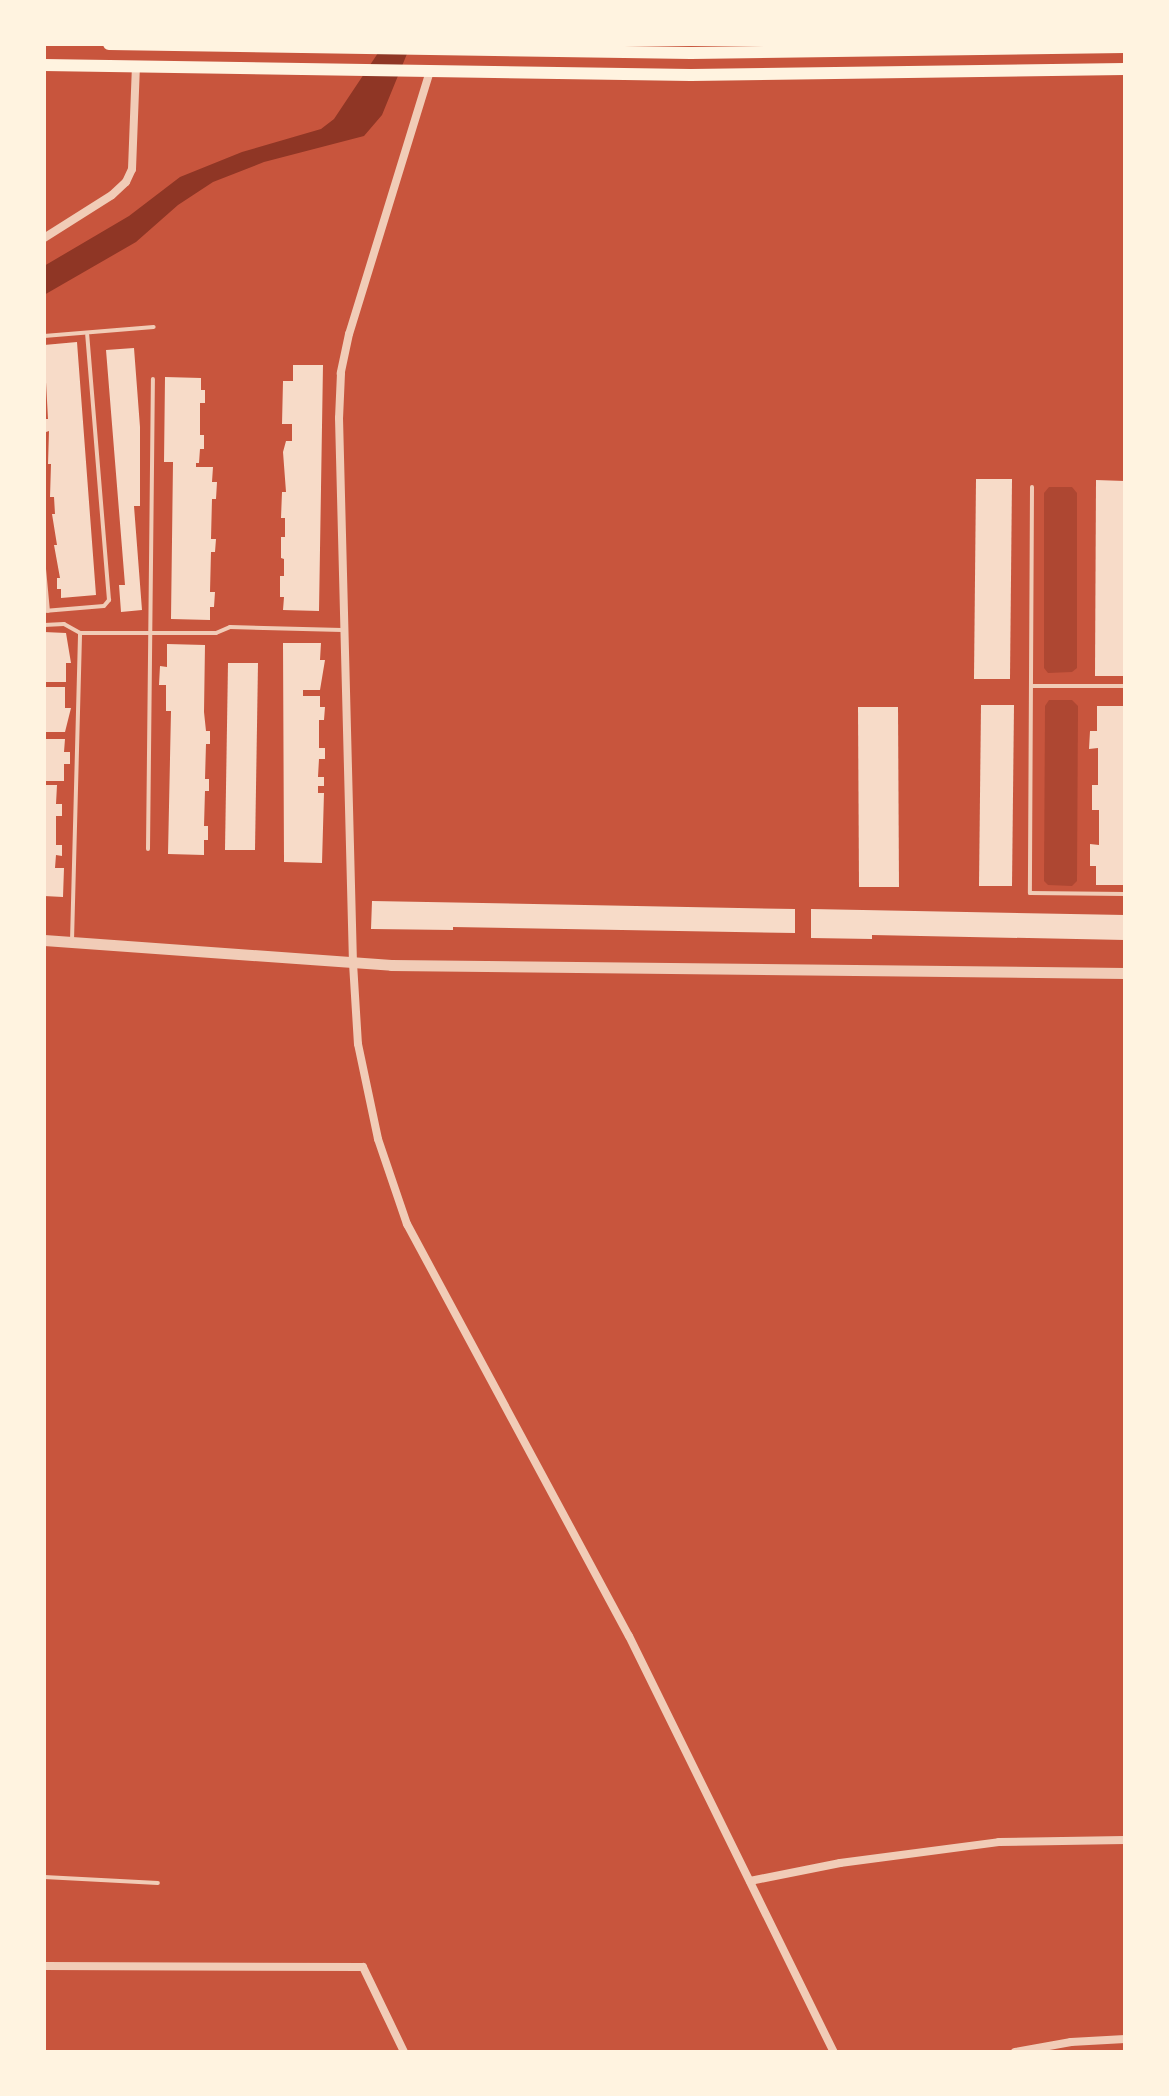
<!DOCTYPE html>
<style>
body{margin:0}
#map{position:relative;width:1169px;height:2096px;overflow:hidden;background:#c8553d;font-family:"Fira Sans Condensed",sans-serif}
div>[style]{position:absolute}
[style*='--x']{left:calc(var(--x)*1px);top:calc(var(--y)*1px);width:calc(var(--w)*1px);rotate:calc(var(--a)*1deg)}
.green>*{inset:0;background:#ae4732}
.water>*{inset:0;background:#8f3625}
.building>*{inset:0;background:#f7dbc8}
.service>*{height:4px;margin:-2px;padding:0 2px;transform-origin:2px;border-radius:2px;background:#f1ccb7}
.minor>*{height:8px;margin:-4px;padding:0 4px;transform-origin:4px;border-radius:4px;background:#f1ccb7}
.tertiary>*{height:11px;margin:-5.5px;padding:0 5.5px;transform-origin:5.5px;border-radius:5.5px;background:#f1ccb7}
.secondary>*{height:12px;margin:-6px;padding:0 6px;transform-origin:6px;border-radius:6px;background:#fff3e0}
span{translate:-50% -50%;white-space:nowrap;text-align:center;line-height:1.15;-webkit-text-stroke:6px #fff3e0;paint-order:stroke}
.frame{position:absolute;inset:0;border:46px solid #fff3e0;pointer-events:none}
</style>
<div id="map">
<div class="green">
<div style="clip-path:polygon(1049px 487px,1072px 487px,1077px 493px,1077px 668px,1072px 672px,1048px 673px,1044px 668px,1044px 493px)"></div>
<div style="clip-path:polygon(1049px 700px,1072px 700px,1078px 706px,1077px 881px,1072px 886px,1048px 885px,1044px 881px,1045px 706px)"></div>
</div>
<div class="water">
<div style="clip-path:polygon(384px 44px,411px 44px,382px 115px,364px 136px,264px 162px,213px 182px,178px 205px,136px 242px,44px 295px,44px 266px,129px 216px,180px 177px,242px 152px,321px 129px,334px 119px)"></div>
</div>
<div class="building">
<div style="clip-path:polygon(77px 342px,96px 595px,61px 598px,61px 589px,57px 589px,57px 578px,60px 578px,54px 545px,57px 545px,52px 514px,55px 514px,54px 497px,50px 497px,51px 464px,48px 464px,49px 431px,46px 432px,44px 419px,48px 419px,44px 345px)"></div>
<div style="clip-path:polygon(134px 348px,140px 427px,140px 506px,134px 506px,142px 610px,121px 612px,119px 585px,125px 585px,106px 350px)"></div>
<div style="clip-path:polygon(293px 365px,323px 365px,319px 611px,283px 610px,284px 597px,280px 597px,280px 576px,284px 576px,284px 559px,281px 558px,281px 537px,285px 537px,285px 518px,281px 518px,282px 492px,286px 492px,283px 452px,286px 441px,292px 441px,292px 424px,282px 424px,283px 381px,293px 381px)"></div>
<div style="clip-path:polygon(165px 377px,201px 378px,201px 390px,205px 390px,205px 403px,200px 403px,200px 435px,204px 435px,204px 449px,200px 449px,199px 463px,196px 463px,196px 467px,213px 467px,212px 482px,217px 482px,216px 499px,212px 499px,211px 539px,216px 539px,215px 552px,211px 552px,210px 592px,215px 592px,214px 607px,210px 607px,210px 620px,171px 619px,173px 462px,164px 462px)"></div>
<div style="clip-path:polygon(976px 479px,1012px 479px,1010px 679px,974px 679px)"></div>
<div style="clip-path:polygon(1096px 480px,1125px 481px,1125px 676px,1095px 676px)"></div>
<div style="clip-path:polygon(44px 632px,66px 633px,71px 663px,66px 663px,66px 682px,44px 682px)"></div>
<div style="clip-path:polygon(283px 643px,321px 643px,320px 660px,325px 660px,320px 690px,303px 690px,303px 696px,320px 696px,320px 707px,325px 707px,324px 720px,319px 720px,319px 748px,325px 748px,325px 759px,319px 759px,318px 777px,324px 777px,324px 786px,318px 786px,318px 793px,324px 793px,322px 863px,284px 862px)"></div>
<div style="clip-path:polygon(167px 644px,205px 645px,204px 712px,206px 731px,210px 731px,210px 744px,206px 744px,205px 779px,209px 779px,209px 791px,205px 791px,204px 826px,208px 826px,208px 840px,204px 840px,204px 855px,168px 854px,171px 711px,166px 711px,166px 685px,159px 685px,160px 666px,167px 667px)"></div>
<div style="clip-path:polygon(228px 663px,258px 663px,255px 850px,225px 850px)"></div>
<div style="clip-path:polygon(44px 687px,65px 687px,65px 708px,71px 708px,65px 732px,44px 732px)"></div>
<div style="clip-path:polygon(981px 705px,1014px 705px,1012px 886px,979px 886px)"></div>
<div style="clip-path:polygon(1097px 706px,1125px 706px,1125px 885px,1096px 885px,1096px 866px,1090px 866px,1090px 844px,1099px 845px,1099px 810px,1092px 810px,1092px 785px,1098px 785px,1098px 748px,1089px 749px,1090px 731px,1097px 731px)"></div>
<div style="clip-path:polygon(858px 707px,898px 707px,899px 887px,859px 887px)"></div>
<div style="clip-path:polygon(44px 739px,65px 739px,64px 752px,70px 752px,70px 764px,64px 764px,64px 781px,44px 781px)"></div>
<div style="clip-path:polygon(44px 785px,57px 785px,56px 804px,62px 804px,62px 816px,56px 816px,56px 845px,62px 845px,62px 856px,56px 855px,55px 868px,64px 868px,63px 897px,44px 896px)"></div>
<div style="clip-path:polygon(372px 901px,795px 909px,795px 933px,453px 927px,453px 930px,371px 929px)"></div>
<div style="clip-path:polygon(811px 909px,1125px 915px,1125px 940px,872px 935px,872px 939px,811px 938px)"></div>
</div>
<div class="service">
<div style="--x:44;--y:336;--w:110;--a:-4.7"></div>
<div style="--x:1032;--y:487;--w:406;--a:90.3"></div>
<div style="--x:1030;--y:893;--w:95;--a:0.6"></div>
<div style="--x:44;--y:569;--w:42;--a:84.6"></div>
<div style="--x:44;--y:611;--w:60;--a:-4.8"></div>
<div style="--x:104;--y:606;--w:8;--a:-50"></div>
<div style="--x:109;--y:600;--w:266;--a:-94.7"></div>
<div style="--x:44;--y:625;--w:20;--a:-3"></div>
<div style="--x:64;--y:624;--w:18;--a:29"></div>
<div style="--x:1031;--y:686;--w:94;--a:0"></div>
<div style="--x:148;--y:849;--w:470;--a:-89.4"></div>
<div style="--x:72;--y:941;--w:308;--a:-88.5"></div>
<div style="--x:80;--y:633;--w:136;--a:0"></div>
<div style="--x:216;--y:633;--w:15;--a:-23"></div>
<div style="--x:230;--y:627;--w:112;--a:1.5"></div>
<div style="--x:44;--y:1877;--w:114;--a:3"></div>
</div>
<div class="minor">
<div style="--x:430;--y:71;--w:275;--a:107.1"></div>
<div style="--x:349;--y:334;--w:40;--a:102"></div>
<div style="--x:341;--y:373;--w:45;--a:92.5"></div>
<div style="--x:339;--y:418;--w:545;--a:88.53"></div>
<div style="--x:353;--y:963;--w:81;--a:86.5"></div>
<div style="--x:358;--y:1044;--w:97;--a:78.1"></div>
<div style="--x:378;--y:1139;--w:90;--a:71.2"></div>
<div style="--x:407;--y:1224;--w:468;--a:61.7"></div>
<div style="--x:629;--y:1636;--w:464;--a:63.8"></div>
<div style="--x:44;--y:238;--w:80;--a:-32.3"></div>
<div style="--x:112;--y:195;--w:19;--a:-43"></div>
<div style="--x:126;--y:182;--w:14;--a:-65"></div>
<div style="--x:132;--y:169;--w:102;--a:-87.8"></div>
<div style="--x:750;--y:1881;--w:92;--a:-11.3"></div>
<div style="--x:840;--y:1863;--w:160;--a:-7.5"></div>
<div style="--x:999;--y:1842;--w:126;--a:-0.9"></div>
<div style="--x:44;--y:1966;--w:319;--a:0.2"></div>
<div style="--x:363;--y:1967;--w:94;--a:64.2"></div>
<div style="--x:1015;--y:2052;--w:57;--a:-10.1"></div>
<div style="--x:1071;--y:2042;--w:54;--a:-3.2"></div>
</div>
<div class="tertiary">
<div style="--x:44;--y:940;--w:348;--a:4.1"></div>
<div style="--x:391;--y:965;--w:734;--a:0.62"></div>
</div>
<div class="secondary">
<div style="--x:109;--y:44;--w:582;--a:0.89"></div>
<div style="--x:691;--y:53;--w:434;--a:-0.8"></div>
<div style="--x:44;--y:65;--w:647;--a:0.89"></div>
<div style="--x:691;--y:75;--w:434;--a:-0.8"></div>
</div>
<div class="frame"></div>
</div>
